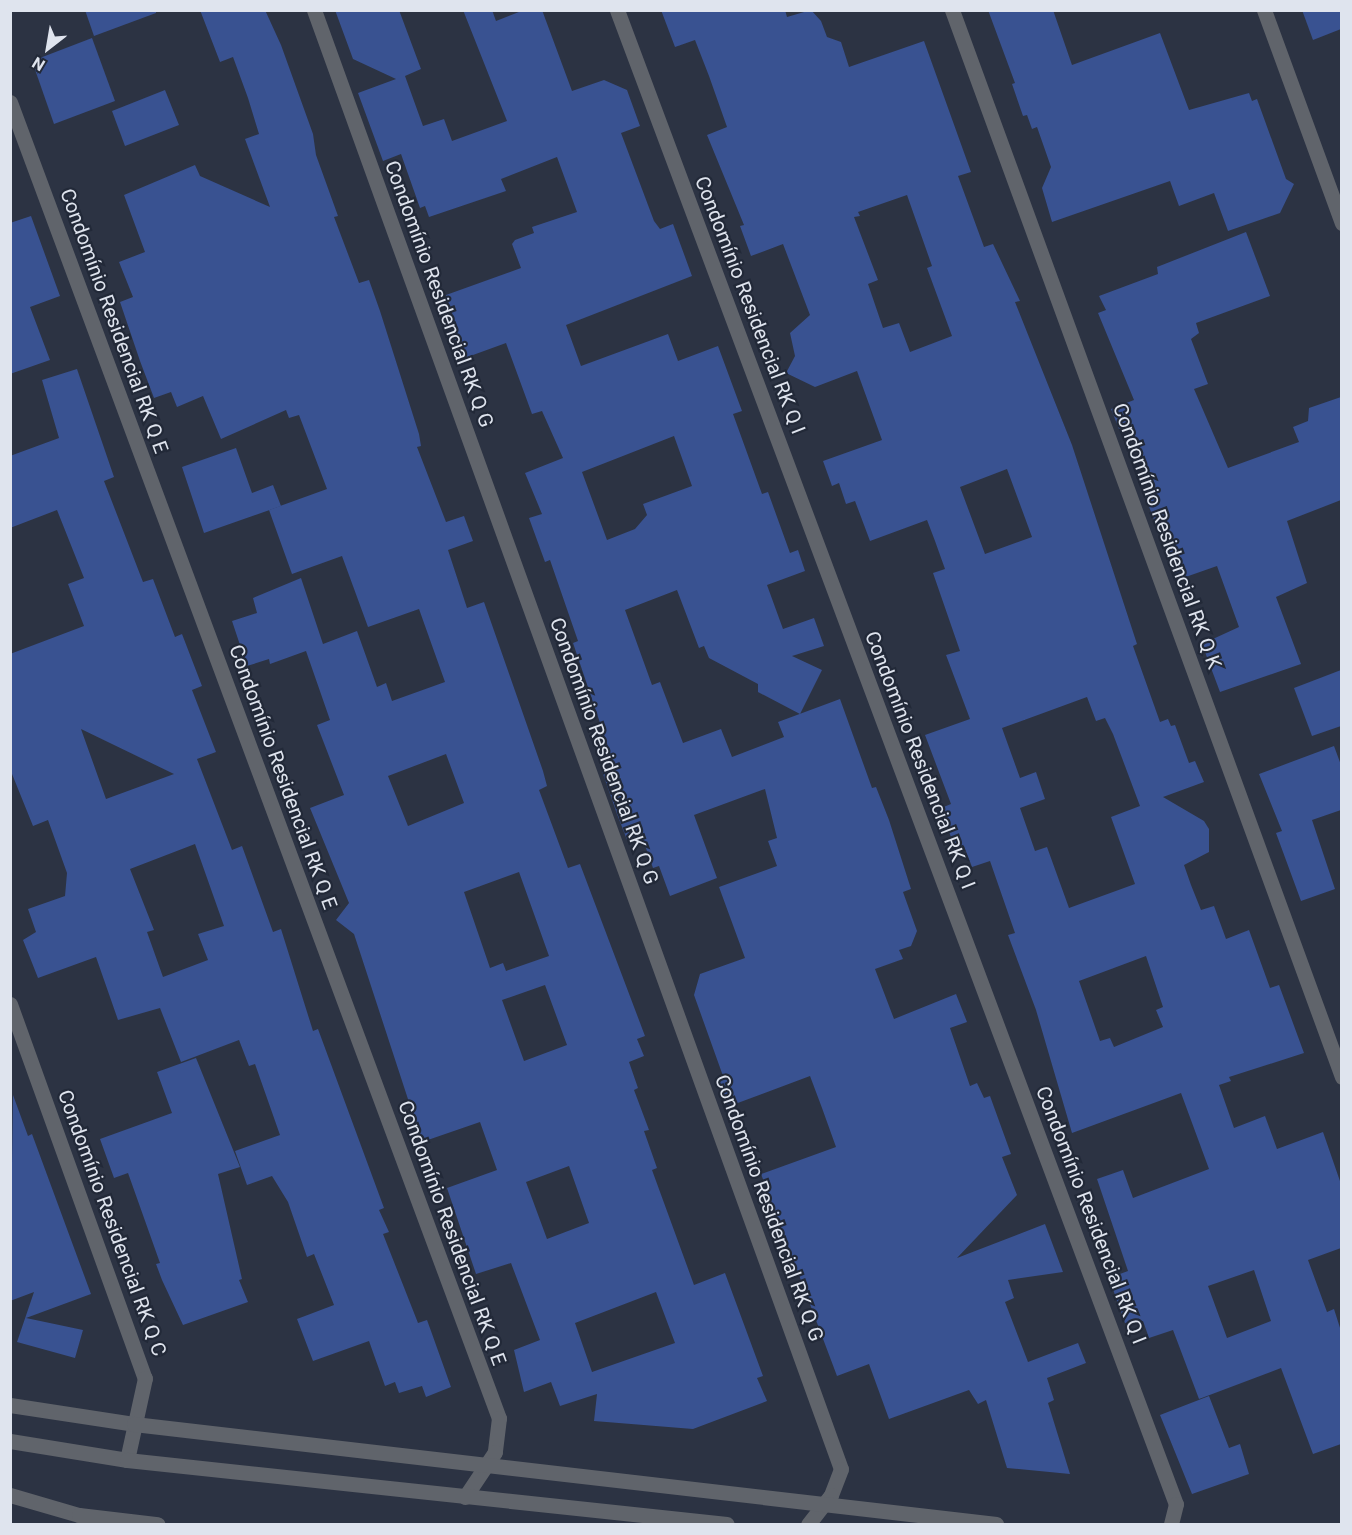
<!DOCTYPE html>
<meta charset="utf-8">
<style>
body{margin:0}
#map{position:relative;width:1352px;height:1535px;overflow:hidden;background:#2c3343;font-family:Roboto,sans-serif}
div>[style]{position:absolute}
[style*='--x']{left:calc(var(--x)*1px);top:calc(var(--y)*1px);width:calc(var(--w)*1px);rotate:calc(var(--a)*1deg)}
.building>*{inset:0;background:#395291}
.minor>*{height:15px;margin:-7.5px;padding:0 7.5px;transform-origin:7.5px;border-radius:7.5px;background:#60646b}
span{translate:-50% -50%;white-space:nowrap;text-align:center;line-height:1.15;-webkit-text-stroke:4.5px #222938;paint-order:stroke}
.street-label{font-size:20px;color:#dfe4ee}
.frame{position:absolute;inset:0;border:12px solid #dfe4ee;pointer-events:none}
.north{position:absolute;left:18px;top:18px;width:60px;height:60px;-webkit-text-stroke:4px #222938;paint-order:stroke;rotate:211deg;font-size:16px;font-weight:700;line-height:24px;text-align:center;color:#dfe4ee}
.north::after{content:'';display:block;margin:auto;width:21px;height:27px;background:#dfe4ee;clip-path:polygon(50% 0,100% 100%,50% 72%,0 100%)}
</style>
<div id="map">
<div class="building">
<div style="clip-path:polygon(85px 10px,156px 10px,156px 13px,94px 36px)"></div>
<div style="clip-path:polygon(evenodd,200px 10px,265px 10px,281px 45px,313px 134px,316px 155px,338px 216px,334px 217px,359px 283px,369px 280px,380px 311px,419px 434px,421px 446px,417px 447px,446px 522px,464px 516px,473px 541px,448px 550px,467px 608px,484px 602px,543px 771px,547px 786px,539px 790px,568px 868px,580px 864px,645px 1036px,637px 1039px,644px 1056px,629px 1062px,638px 1088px,634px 1090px,649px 1130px,644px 1131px,657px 1168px,652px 1170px,694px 1285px,725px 1273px,763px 1376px,757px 1378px,767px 1401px,693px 1429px,594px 1421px,597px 1394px,560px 1406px,551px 1382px,524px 1392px,514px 1350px,540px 1340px,511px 1263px,476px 1274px,447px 1188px,497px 1170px,480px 1122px,422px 1142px,354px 934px,336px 920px,349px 903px,310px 808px,344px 795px,317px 725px,330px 720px,306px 651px,270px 664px,269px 659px,247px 666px,232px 621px,257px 613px,253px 598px,301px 578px,323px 644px,357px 631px,377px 687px,386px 683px,392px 701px,445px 682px,419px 609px,368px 627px,342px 556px,292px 574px,269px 510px,327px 489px,299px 415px,289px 418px,286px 410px,221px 439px,203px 396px,177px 407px,171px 392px,154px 398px,140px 361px,120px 302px,133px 297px,119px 262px,145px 252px,124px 195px,195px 165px,200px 176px,270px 207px,245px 139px,259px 134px,248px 98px,233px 57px,220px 62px,200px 10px,446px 754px,464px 803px,408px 826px,388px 776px,446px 754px,200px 10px,519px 872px,549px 956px,506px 971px,503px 963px,490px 968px,464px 892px,519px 872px,200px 10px,545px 985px,567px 1045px,524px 1061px,502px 1000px,545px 985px,200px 10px,569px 1166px,589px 1223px,547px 1239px,526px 1182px,569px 1166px,200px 10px,656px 1292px,675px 1343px,592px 1372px,575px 1323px,656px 1292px)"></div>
<div style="clip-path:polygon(evenodd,335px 10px,399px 10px,421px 69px,405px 76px,423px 126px,444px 119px,452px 141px,507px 121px,463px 10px,492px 10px,496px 21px,524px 10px,542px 10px,572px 91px,604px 80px,627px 90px,640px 126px,621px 133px,654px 221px,660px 229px,673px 224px,692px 276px,566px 325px,581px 366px,668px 334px,678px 361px,718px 346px,742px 411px,733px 414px,762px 494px,768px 492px,790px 553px,798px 550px,805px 571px,767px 585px,783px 629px,814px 618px,824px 646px,792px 656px,822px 670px,800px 714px,758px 692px,758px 684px,709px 658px,704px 646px,699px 648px,677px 590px,625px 610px,652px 685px,660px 682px,683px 743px,721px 729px,732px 757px,784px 737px,778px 722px,840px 699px,872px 788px,876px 787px,889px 820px,911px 889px,903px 892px,917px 931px,911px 946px,899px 950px,903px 959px,875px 969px,894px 1019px,956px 994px,967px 1022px,950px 1028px,970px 1086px,977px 1083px,984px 1098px,990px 1096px,1011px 1154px,1002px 1157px,1017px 1195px,957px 1258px,1045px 1224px,1063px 1272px,1008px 1280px,1014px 1298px,1005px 1302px,1028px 1362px,1078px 1343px,1086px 1363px,1047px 1378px,1054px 1400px,1048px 1403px,1070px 1474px,1007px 1468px,986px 1400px,978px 1404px,969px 1390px,889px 1419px,869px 1364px,837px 1376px,761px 1174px,836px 1147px,822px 1108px,810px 1076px,727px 1107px,716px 1078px,723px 1076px,694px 995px,700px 974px,745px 958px,719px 887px,777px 866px,768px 841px,777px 838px,765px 789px,694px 815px,717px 878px,670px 896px,659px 866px,653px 868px,641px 834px,627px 840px,617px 814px,602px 771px,615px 767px,573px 643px,578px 641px,550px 560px,545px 562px,529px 518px,542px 514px,525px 473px,563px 458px,542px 411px,532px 414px,506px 343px,462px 359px,453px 333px,456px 325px,446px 295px,521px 268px,512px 244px,515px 240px,534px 233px,532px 227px,577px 212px,557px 157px,501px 179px,506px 191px,429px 217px,425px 206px,420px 208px,401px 154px,383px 161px,358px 93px,396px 79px,353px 59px,335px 10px,674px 436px,692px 486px,643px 504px,647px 515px,635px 529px,607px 540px,582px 472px,674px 436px)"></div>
<div style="clip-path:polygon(evenodd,661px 10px,785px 10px,787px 17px,811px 10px,821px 21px,827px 37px,841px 42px,849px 67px,924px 41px,971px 172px,958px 176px,984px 247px,993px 244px,1020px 301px,1015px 302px,1072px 445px,1137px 644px,1133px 646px,1160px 722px,1168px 719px,1171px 726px,1175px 725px,1189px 763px,1195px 761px,1204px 782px,1163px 797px,1204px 821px,1209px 829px,1209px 852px,1184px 865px,1191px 885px,1201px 910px,1214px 906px,1226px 939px,1249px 930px,1270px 988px,1279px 985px,1304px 1053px,1229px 1077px,1231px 1081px,1219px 1085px,1234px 1128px,1265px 1116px,1277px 1149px,1323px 1132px,1341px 1184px,1341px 1248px,1308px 1260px,1327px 1312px,1334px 1309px,1341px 1331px,1341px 1444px,1313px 1454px,1281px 1368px,1199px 1399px,1173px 1330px,1149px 1338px,1143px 1321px,1125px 1323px,1109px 1278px,1128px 1271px,1097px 1179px,1123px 1170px,1133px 1198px,1209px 1169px,1181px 1093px,1072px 1133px,1036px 1010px,1008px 935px,1015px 933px,990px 861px,972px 867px,964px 846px,955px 849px,941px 808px,951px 804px,925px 735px,970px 719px,946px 655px,960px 651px,933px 573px,945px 569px,935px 541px,927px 520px,870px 541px,855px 501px,846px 504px,839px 483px,832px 486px,823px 461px,882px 440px,857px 371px,815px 387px,786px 373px,795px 356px,790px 333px,810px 315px,783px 244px,751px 256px,740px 226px,744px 225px,707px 135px,727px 127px,709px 76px,695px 40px,675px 47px,661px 10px,907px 195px,932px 266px,927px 268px,952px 336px,910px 352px,899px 323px,883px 328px,868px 284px,878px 280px,854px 217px,860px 216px,858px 212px,907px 195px,661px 10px,1007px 469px,1032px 537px,985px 554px,960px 487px,1007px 469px,661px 10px,1087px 697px,1096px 721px,1105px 718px,1113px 734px,1140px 806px,1111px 817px,1135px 884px,1069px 908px,1047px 847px,1035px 851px,1020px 808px,1045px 799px,1036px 772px,1020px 778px,1002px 728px,1087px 697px,661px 10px,1146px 956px,1163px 1007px,1156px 1010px,1163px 1027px,1114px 1047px,1110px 1038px,1100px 1041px,1079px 981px,1146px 956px,661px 10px,1254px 1270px,1271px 1321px,1227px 1338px,1208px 1286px,1254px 1270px)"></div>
<div style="clip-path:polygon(988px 10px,1053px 10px,1072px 65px,1160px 33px,1189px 110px,1249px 93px,1252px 101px,1257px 99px,1286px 179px,1294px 184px,1280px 213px,1228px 231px,1214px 193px,1179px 206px,1170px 181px,1052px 222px,1042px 188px,1051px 167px,1037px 127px,1032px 129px,1027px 115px,1023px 116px,1012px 84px,1015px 83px)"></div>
<div style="clip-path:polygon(1302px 10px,1341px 10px,1341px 29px,1313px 40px)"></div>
<div style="clip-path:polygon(92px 38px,115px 101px,54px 124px,32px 61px)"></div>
<div style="clip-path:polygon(165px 90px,179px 125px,125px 146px,112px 111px)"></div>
<div style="clip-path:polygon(31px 216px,60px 296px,30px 307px,50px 360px,10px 374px,10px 223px)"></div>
<div style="clip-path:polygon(1246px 232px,1270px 296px,1196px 323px,1199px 333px,1191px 339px,1208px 384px,1194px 389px,1228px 468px,1299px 442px,1293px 427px,1308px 421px,1309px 408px,1341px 397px,1341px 500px,1287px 521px,1307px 583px,1276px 597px,1301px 664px,1220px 692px,1202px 644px,1239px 627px,1217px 566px,1177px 580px,1145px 496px,1156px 492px,1131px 426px,1119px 429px,1111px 409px,1134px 400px,1098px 313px,1106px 310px,1099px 296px,1158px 274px,1157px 267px)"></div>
<div style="clip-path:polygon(evenodd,77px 369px,114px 477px,104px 481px,143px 582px,153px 579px,175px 637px,182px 634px,202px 686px,192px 690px,216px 752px,197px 759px,232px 850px,242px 846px,273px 932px,281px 929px,313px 1031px,318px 1029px,384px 1208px,379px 1210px,389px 1232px,383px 1234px,418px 1323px,427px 1320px,431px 1331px,451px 1387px,426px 1397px,422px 1386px,399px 1393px,395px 1382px,385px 1386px,369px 1341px,313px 1361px,297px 1319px,334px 1305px,314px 1254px,307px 1257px,288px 1202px,272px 1176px,247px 1185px,235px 1151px,280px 1135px,255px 1064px,249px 1066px,239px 1040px,181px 1062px,160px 1008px,118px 1020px,96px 957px,38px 978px,23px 940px,36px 932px,28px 909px,65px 896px,67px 873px,48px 820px,33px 826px,10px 769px,10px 654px,84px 626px,68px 584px,84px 578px,57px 510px,10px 528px,10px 456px,59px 438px,42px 380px,77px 369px,81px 729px,174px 774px,106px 799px,81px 729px,77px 369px,195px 844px,224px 926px,198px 934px,208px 960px,163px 977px,147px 932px,154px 930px,130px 869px,195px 844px)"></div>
<div style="clip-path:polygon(236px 448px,252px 493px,273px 485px,281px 506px,204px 533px,182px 467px)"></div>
<div style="clip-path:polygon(1341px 670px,1341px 726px,1312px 736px,1294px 688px)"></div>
<div style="clip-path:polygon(1334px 746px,1341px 765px,1341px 810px,1312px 820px,1335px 889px,1301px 901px,1276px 833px,1282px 831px,1259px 774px)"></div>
<div style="clip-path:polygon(196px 1058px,240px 1167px,218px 1174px,242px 1279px,239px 1280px,248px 1302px,183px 1325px,162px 1280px,156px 1264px,160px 1263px,128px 1173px,114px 1178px,100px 1139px,172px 1113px,157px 1072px)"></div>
<div style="clip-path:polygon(13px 1095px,28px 1136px,32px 1134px,91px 1294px,26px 1318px,83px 1330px,75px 1358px,17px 1342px,34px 1292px,10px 1301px)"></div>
<div style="clip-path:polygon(1209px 1396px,1229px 1448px,1240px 1444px,1249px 1474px,1192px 1494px,1160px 1415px)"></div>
</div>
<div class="minor">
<div style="--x:314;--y:10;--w:1551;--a:70.14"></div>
<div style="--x:841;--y:1469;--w:28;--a:111"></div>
<div style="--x:831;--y:1495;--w:37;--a:128"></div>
<div style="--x:617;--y:10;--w:1595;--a:69.49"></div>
<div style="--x:1176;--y:1504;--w:21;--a:104"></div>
<div style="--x:952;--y:10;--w:1136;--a:69.92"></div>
<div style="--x:1264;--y:10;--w:227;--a:69.9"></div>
<div style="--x:10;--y:102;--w:1404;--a:69.62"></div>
<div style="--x:499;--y:1418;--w:34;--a:97"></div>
<div style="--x:495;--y:1452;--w:54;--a:123.7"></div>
<div style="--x:10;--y:1004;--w:398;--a:70.2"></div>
<div style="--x:145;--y:1378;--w:84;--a:102.4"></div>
<div style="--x:10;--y:1405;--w:125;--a:8.7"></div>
<div style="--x:134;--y:1424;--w:868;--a:6.62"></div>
<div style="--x:10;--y:1441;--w:119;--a:9.2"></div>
<div style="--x:127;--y:1460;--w:603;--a:6.09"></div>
<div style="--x:10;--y:1495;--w:72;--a:16.2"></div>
<div style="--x:79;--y:1515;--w:79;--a:6.6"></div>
</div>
<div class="street-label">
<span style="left:439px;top:294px;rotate:70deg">Condomínio Residencial RK Q G</span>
<span style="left:750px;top:305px;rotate:69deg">Condomínio Residencial RK Q I</span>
<span style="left:114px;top:321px;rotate:70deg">Condomínio Residencial RK Q E</span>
<span style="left:1167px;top:536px;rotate:70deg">Condomínio Residencial RK Q K</span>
<span style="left:604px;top:751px;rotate:70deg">Condomínio Residencial RK Q G</span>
<span style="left:920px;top:760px;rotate:69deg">Condomínio Residencial RK Q I</span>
<span style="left:283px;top:777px;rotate:70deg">Condomínio Residencial RK Q E</span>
<span style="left:769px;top:1208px;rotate:70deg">Condomínio Residencial RK Q G</span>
<span style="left:1091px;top:1215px;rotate:69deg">Condomínio Residencial RK Q I</span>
<span style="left:112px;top:1223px;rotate:70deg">Condomínio Residencial RK Q C</span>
<span style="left:452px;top:1233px;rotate:70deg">Condomínio Residencial RK Q E</span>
</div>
<div class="frame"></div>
<div class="north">N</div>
</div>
